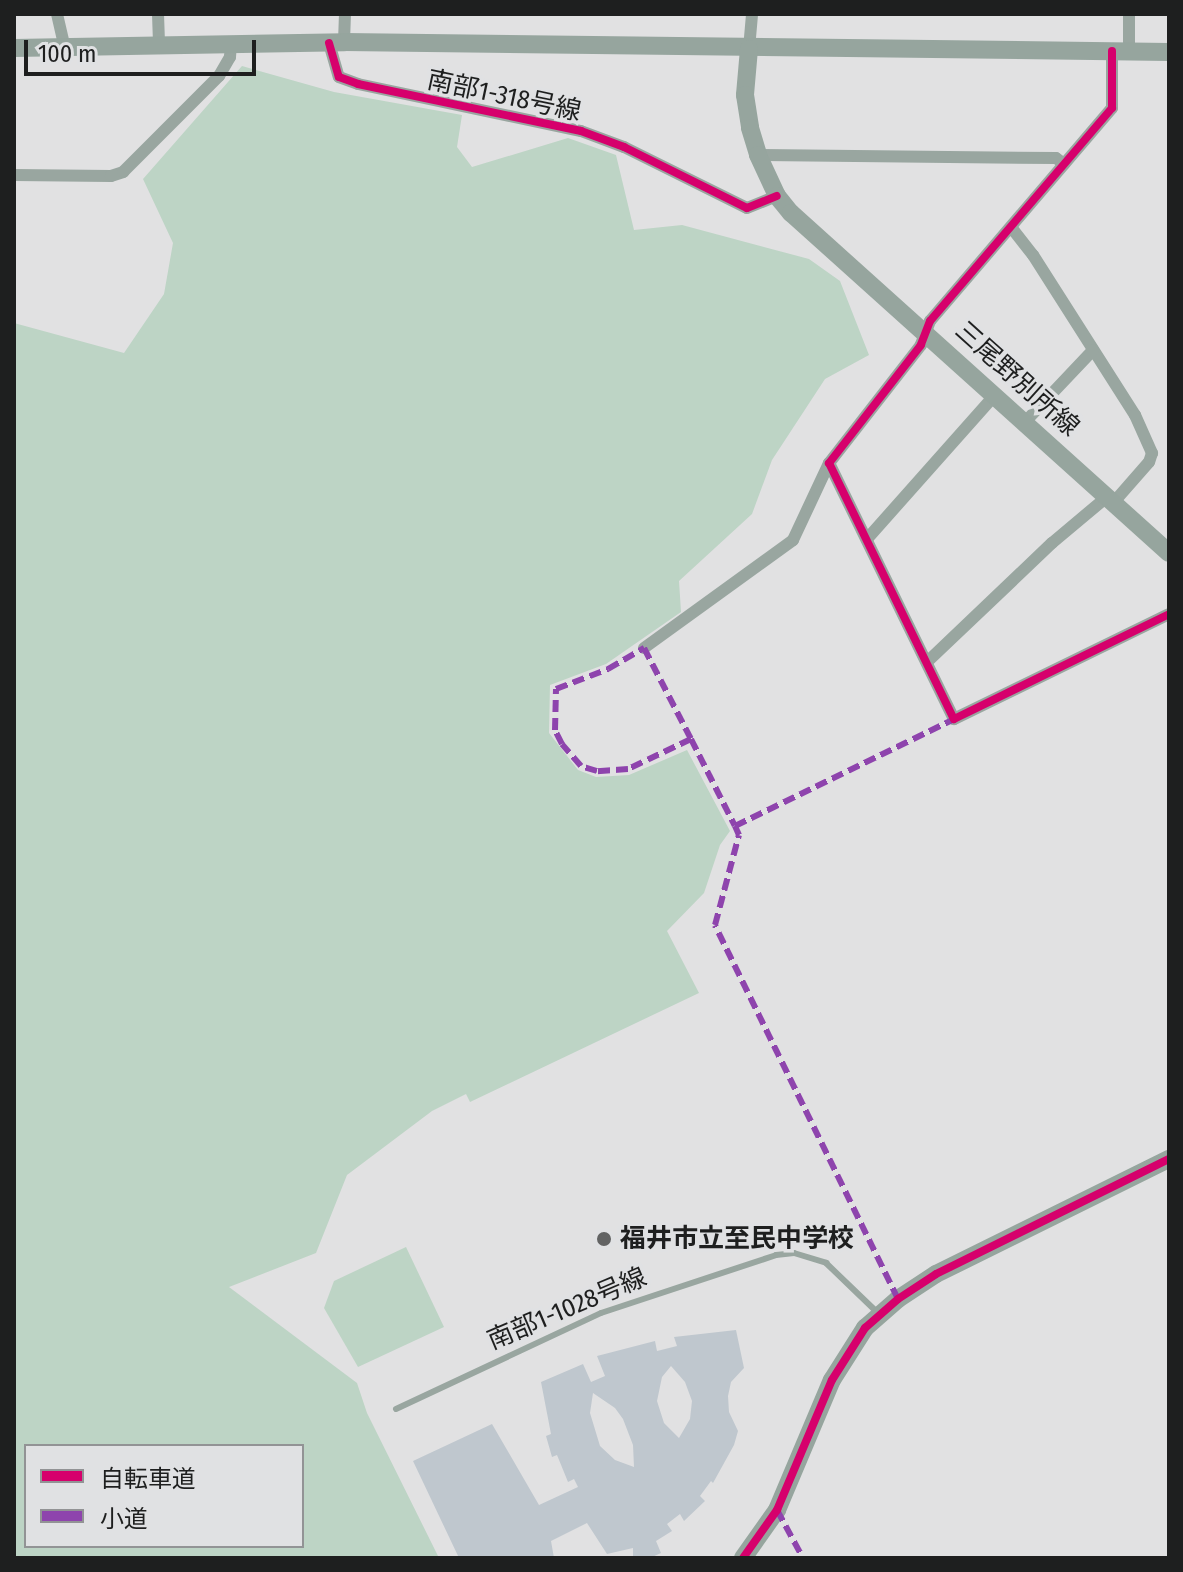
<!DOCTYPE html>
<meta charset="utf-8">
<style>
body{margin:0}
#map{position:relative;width:1183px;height:1572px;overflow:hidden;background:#e1e1e2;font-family:"Fira Sans Condensed","Noto Sans JP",sans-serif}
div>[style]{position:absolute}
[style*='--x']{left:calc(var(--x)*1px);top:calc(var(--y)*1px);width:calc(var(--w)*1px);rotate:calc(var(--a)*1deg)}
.green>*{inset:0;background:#bdd4c5}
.building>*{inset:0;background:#bfc7ce}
.lane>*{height:6px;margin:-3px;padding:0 3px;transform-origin:3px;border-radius:3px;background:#99a6a0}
.street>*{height:12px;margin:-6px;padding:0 6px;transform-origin:6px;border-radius:6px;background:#99a6a0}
.secondary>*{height:18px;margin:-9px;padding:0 9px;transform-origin:9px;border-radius:9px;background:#96a59e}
.quiet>*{height:6px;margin-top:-3px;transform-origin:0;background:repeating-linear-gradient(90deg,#8e44ad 0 12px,transparent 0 18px)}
.cycleway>*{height:8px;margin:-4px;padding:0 4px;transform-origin:4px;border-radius:4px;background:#d6006c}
.dots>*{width:22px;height:22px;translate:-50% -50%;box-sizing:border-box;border:4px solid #e0e1e3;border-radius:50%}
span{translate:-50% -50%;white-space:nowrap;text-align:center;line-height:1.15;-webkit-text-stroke:7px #e0e1e3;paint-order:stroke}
.street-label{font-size:26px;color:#1e1f1f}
.poi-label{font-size:26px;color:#1e1f1f;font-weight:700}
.left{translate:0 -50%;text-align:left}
.frame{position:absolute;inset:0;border:16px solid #1e1f1f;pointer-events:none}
.legend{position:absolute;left:24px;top:1444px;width:280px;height:104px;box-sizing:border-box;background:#e0e1e3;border:2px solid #929395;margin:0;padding:10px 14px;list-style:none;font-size:24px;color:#1e1f1f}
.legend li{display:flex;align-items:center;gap:16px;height:40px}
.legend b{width:40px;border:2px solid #929395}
.scale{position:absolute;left:24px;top:40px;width:232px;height:36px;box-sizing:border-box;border:4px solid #1e1f1f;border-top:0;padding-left:10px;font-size:24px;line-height:28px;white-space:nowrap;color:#1e1f1f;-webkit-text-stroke:6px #e0e1e3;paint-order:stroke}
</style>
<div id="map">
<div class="green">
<div style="clip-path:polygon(evenodd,242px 66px,334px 92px,462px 115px,457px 147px,472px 167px,568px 138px,616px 155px,634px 230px,682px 225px,809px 259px,840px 281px,869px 355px,825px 379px,772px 460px,752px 514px,679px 581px,681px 612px,606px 664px,550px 685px,549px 733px,578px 770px,596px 777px,629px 775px,687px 750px,730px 831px,720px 845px,704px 893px,667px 931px,699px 993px,470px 1102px,466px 1094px,432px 1111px,347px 1175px,316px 1253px,229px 1287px,357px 1383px,367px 1413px,439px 1558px,14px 1558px,14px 323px,124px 353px,164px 294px,173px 243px,143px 179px,242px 66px,26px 1446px,302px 1446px,302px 1546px,26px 1546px,26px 1446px)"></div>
<div style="clip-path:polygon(406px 1247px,444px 1327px,358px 1367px,324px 1308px,334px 1281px)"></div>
</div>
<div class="building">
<div style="clip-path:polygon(evenodd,736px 1330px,744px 1368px,731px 1382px,728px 1396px,729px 1412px,738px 1431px,734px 1445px,713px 1483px,711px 1481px,700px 1496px,705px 1501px,684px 1521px,680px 1514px,667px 1524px,672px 1531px,656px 1541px,661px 1553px,650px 1558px,633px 1558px,633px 1548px,607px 1554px,587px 1523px,551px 1541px,554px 1558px,459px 1558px,413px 1461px,492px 1424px,539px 1505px,578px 1487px,574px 1479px,568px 1482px,557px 1455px,552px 1457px,546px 1436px,551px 1434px,541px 1382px,583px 1364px,591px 1382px,605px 1376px,597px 1356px,655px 1341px,657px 1351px,677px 1346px,674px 1337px,736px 1330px,671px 1366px,685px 1382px,692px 1401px,690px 1419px,679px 1438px,664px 1423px,657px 1401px,662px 1377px,671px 1366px,736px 1330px,593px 1393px,615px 1408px,623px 1419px,633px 1445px,634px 1467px,615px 1460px,600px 1446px,590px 1413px,593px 1393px)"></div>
</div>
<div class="lane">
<div style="--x:396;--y:1409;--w:226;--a:-25.1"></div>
<div style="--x:601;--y:1313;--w:184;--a:-18.3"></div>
<div style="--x:776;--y:1255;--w:18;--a:-6"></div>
<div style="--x:794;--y:1253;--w:34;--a:17"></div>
<div style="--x:826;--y:1263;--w:71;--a:43.9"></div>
</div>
<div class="street">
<div style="--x:57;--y:14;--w:35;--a:77"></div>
<div style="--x:158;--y:14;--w:32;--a:88"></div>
<div style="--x:344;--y:42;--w:28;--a:-88"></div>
<div style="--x:329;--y:43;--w:35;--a:74"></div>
<div style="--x:339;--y:77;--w:20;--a:20"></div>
<div style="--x:358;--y:84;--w:228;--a:11.9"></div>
<div style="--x:581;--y:131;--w:46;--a:20.4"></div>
<div style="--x:624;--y:147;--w:137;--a:26.4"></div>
<div style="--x:747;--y:208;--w:32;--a:-22"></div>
<div style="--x:749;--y:49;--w:35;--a:-85"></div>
<div style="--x:1112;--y:51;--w:57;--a:90"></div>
<div style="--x:1112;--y:108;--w:280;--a:130.5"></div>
<div style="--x:930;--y:321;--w:26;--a:111"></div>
<div style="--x:921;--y:345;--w:150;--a:127.9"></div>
<div style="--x:829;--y:463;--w:285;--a:64"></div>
<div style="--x:954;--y:719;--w:239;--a:-26"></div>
<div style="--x:1129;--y:52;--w:38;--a:-90"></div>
<div style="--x:758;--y:155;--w:298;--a:0.6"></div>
<div style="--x:1056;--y:158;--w:10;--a:37"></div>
<div style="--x:14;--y:175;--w:97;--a:0.6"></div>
<div style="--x:111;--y:176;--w:13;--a:-18"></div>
<div style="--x:123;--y:172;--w:136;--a:-45"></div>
<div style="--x:219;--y:76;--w:22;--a:-60"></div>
<div style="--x:230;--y:57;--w:13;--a:-86"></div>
<div style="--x:1011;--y:227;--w:36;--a:52"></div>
<div style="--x:1033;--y:255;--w:190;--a:57.5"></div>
<div style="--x:1135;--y:415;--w:42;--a:65.9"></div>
<div style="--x:1152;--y:453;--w:9;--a:108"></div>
<div style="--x:1149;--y:462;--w:53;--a:131.2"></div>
<div style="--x:1025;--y:422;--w:99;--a:-46.6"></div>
<div style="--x:867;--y:539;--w:193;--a:-48.4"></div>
<div style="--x:644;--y:648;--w:184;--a:-35.9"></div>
<div style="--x:793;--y:540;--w:85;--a:-64.9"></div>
<div style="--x:927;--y:662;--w:173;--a:-43.6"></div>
<div style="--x:1052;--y:543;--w:73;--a:-40"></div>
</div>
<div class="secondary">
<div style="--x:14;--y:48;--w:330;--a:-1"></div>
<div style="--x:344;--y:42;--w:825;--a:0.69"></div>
<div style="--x:749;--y:49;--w:46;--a:95"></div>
<div style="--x:745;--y:95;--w:33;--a:81"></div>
<div style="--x:750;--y:128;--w:28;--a:73"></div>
<div style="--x:758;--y:155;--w:45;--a:65.1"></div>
<div style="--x:777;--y:196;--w:22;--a:51"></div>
<div style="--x:791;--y:213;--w:508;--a:41.97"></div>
<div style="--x:743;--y:1558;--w:59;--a:-54.7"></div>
<div style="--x:777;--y:1510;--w:141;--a:-67.1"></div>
<div style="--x:832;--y:1380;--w:62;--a:-57.6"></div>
<div style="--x:865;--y:1328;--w:44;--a:-41.3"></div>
<div style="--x:898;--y:1299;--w:45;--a:-33.3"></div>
<div style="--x:936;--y:1274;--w:260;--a:-26.3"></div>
</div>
<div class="quiet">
<div style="--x:691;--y:739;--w:70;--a:154.5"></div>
<div style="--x:628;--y:769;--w:31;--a:176"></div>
<div style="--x:597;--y:771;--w:17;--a:-163"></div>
<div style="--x:581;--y:766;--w:29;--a:-131"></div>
<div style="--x:562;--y:744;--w:16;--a:-117"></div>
<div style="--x:555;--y:730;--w:41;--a:-88.6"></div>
<div style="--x:556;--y:689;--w:56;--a:-21"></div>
<div style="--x:608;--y:669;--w:42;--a:-30.3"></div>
<div style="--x:644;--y:648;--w:102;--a:62.7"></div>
<div style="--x:691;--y:739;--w:97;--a:63.2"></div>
<div style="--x:898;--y:1299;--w:416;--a:-116.1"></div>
<div style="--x:715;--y:925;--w:93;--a:-75.1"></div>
<div style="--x:739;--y:835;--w:10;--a:-114"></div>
<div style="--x:735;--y:826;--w:244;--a:-26"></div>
<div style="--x:777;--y:1510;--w:55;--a:61.6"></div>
</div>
<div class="cycleway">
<div style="--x:329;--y:43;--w:35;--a:74"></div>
<div style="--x:339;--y:77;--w:20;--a:20"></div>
<div style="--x:358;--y:84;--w:228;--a:11.9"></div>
<div style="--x:581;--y:131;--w:46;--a:20.4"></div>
<div style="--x:624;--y:147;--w:137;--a:26.4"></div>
<div style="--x:747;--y:208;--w:32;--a:-22"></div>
<div style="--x:1112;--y:51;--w:57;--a:90"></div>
<div style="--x:1112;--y:108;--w:280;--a:130.5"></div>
<div style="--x:930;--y:321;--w:26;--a:111"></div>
<div style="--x:921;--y:345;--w:150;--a:127.9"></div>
<div style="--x:829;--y:463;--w:285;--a:64"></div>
<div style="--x:954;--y:719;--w:239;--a:-26"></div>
<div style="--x:743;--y:1558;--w:59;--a:-54.7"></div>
<div style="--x:777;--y:1510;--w:141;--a:-67.1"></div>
<div style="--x:832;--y:1380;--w:62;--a:-57.6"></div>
<div style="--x:865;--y:1328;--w:44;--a:-41.3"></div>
<div style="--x:898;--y:1299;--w:45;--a:-33.3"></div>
<div style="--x:936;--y:1274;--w:260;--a:-26.3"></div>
</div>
<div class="dots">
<div style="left:604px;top:1239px;background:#626363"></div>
</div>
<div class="street-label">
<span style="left:504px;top:96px;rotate:12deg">南部1-318号線</span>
<span style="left:1017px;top:379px;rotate:42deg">三尾野別所線</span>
<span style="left:567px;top:1309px;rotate:-23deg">南部1-1028号線</span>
</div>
<div class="poi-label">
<span class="left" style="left:620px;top:1239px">福井市立至民中学校</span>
</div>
<div class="frame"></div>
<ul class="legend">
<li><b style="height:10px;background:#d6006c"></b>自転車道</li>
<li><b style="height:10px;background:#8e44ad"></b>小道</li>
</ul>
<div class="scale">100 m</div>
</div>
